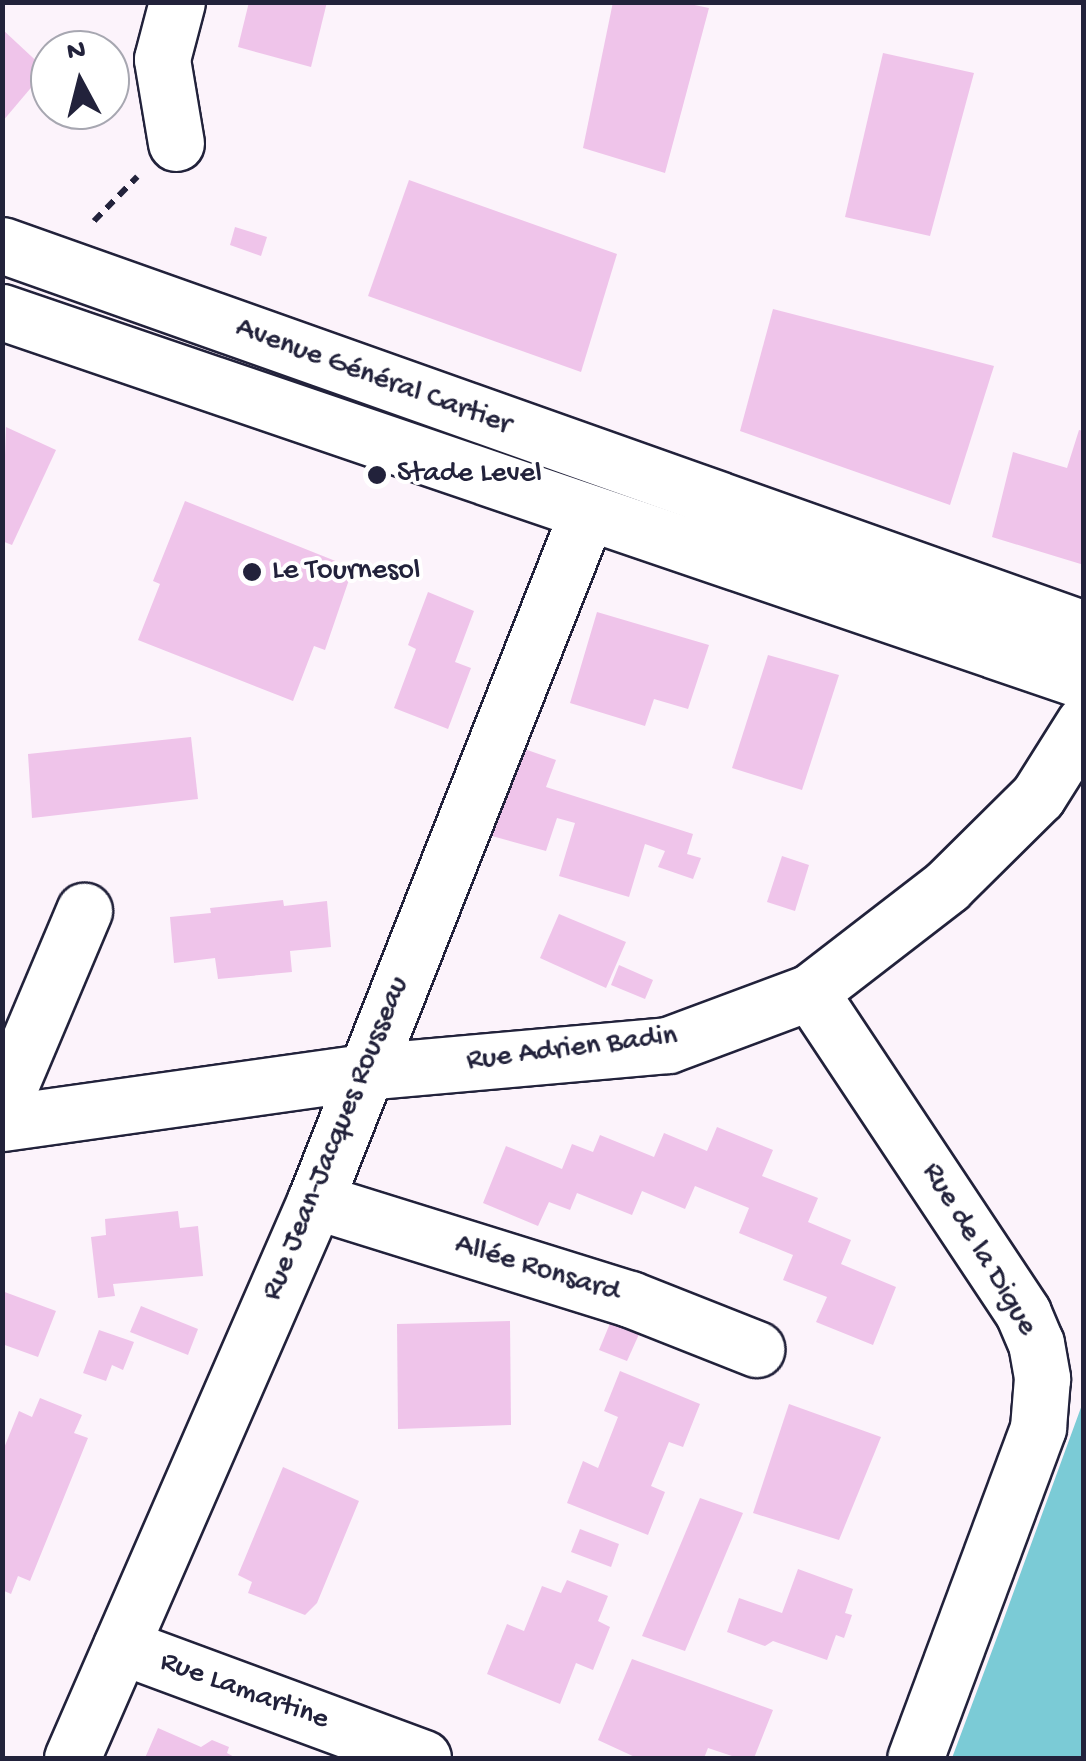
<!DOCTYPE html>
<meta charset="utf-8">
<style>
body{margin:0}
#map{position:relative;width:1086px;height:1761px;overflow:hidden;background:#fcf3fb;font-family:"Gochi Hand",sans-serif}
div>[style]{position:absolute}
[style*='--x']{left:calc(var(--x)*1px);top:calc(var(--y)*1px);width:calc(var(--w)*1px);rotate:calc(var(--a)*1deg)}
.water>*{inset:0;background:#7bcbd6}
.building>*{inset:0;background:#efc4ea}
.path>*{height:6px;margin-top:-3px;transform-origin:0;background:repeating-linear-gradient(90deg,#22223b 0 10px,transparent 0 18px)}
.roads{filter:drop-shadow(2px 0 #22223b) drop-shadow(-2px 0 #22223b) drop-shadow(0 2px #22223b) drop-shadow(0 -2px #22223b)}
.minor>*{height:55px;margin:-27.5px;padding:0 27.5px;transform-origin:27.5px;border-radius:27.5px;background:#fff}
.major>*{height:55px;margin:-27.5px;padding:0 27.5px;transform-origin:27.5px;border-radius:27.5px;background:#fff}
.dots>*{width:28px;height:28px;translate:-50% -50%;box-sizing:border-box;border:5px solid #fff;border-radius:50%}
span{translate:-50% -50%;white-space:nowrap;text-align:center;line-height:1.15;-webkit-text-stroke:8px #fff;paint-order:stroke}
.street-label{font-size:30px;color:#22223b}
.poi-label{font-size:30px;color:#22223b}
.left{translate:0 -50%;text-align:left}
.frame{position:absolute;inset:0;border:5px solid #22223b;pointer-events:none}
.north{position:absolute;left:30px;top:30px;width:100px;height:100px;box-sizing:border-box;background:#fff;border:2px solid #a7a7b1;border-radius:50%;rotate:353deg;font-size:28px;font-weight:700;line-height:40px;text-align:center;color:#22223b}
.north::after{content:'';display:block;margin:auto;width:35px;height:45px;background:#22223b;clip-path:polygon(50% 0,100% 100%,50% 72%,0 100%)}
</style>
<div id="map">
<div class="water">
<div style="clip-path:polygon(1083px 1402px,1083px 1758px,952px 1758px,999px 1632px)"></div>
</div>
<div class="building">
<div style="clip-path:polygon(249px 2px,327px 2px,311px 67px,238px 47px)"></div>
<div style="clip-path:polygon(613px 2px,680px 2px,709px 8px,665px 173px,583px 148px)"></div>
<div style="clip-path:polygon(2px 29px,46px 70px,2px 122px)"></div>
<div style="clip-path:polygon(883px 53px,974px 73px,930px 236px,845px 217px)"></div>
<div style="clip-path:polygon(409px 180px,617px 254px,581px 372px,368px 296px)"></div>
<div style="clip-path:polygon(235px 227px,267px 237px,261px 256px,230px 245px)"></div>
<div style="clip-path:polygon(773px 309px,994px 366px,950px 505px,740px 431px)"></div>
<div style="clip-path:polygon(6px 427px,56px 450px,12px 545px,2px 541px)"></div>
<div style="clip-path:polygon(1079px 430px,1084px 431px,1084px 565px,992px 537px,1013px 452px,1067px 468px)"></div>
<div style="clip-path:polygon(185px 501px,353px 568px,325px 650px,314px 646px,293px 701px,138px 640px,160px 584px,153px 581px)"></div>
<div style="clip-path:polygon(428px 592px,474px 611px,455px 662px,471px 668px,448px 729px,394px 708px,416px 649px,408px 645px)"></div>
<div style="clip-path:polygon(597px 612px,709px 645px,688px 709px,654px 699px,645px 726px,570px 703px)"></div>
<div style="clip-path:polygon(768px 655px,839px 675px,802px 790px,732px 768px)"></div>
<div style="clip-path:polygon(191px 737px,198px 799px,32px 818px,28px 754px)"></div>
<div style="clip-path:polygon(510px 744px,556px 760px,546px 787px,693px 834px,687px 854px,701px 858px,693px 879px,658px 867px,665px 851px,645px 844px,629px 897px,559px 876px,575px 823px,557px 818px,546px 851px,474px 831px)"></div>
<div style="clip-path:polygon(782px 856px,809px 865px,795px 911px,767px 902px)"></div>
<div style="clip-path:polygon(283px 900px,284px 906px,327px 901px,331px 947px,290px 951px,292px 972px,218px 979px,215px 958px,174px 963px,170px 917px,211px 913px,210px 908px)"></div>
<div style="clip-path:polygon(559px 914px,626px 942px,606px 988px,540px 958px)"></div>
<div style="clip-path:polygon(619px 965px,653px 980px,645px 999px,611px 985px)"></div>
<div style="clip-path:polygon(717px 1127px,773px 1150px,762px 1176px,818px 1198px,808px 1222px,851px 1240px,841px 1264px,896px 1287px,873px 1345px,816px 1322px,827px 1297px,783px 1280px,793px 1255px,739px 1233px,749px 1208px,695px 1186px,685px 1209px,642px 1191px,632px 1215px,577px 1193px,570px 1210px,549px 1202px,538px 1226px,483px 1203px,506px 1146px,562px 1169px,572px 1144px,593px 1152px,600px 1135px,654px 1157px,664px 1133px,707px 1151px)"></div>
<div style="clip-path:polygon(178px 1211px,180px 1228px,198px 1226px,203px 1276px,113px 1284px,115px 1296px,98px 1298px,91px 1237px,106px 1235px,105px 1219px)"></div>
<div style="clip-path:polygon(2px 1291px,56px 1311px,38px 1357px,2px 1344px)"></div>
<div style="clip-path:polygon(141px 1306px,198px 1329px,188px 1355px,130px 1332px)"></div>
<div style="clip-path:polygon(510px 1321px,511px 1425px,398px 1429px,397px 1324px)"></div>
<div style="clip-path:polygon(611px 1321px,640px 1332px,627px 1361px,599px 1350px)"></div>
<div style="clip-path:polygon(99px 1330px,134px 1342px,123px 1370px,112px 1365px,106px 1381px,83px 1373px)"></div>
<div style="clip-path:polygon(620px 1371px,700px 1404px,683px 1447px,669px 1442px,651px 1486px,665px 1492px,648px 1535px,567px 1503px,583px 1461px,598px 1468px,618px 1417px,604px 1411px)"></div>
<div style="clip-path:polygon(40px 1398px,82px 1415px,74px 1433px,88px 1438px,30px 1581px,18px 1576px,11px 1594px,2px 1590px,2px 1453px,19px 1411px,32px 1417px)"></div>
<div style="clip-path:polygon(789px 1404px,881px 1437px,839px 1540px,753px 1513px)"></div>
<div style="clip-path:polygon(283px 1467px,359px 1501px,317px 1603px,305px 1615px,248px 1593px,252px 1582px,238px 1575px)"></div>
<div style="clip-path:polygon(700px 1498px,743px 1513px,685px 1651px,642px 1636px)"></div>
<div style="clip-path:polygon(580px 1529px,619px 1544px,611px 1567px,571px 1552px)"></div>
<div style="clip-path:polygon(798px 1569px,853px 1589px,845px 1613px,852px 1615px,844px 1638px,836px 1635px,827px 1660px,773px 1641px,765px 1646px,727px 1632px,739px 1598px,782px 1613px)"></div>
<div style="clip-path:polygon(567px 1580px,608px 1596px,598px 1621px,610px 1627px,593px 1670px,576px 1663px,560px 1704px,487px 1674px,507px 1624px,524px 1631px,542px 1586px,561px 1593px)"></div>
<div style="clip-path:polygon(632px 1659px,773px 1710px,754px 1758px,738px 1758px,708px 1748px,704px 1758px,637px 1758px,598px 1740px)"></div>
<div style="clip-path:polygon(158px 1728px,201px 1747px,212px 1740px,229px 1747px,227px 1753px,236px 1758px,145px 1758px)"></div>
</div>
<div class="path">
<div style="--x:94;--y:221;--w:62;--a:-45.7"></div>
</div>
<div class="roads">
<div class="minor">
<div style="--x:176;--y:143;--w:85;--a:-99.5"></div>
<div style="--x:162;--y:59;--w:59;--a:-75.3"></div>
<div style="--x:810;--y:992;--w:385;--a:56.4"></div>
<div style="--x:1023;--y:1313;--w:33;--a:67"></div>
<div style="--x:1036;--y:1343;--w:36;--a:80"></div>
<div style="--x:1042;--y:1378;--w:50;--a:94.6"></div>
<div style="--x:1038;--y:1428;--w:352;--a:110.4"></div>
<div style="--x:2;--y:1105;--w:211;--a:-67.1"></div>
<div style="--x:2;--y:1123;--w:367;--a:-8"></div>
<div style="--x:365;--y:1072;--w:304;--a:-5.1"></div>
<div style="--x:668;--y:1045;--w:152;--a:-20.5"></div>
<div style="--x:810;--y:992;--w:173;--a:-37.7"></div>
<div style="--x:947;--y:886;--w:128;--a:-44.7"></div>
<div style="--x:1038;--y:796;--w:86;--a:-57.8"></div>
<div style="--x:315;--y:1201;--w:330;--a:17.3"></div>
<div style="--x:630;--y:1299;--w:136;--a:21.6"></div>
<div style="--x:121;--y:1646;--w:322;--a:20.3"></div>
<div style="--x:72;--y:1758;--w:608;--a:-66.43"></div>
<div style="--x:315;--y:1201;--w:740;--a:-68.43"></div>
</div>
<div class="major">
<div style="--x:2;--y:245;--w:1148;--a:19.54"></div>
<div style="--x:2;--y:312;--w:1143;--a:18.83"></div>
</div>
</div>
<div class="dots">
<div style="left:377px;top:475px;background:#22223b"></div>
<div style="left:252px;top:572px;background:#22223b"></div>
</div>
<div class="street-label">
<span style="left:373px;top:378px;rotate:20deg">Avenue Général Cartier</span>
<span style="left:572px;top:1050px;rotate:-7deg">Rue Adrien Badin</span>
<span style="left:337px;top:1139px;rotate:-68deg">Rue Jean-Jacques Rousseau</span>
<span style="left:978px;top:1250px;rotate:59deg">Rue de la Digue</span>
<span style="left:537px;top:1270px;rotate:17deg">Allée Ronsard</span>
<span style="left:244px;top:1692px;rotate:20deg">Rue Lamartine</span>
</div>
<div class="poi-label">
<span class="left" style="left:397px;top:475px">Stade Level</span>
<span class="left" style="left:272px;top:572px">Le Tournesol</span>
</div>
<div class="frame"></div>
<div class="north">N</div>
</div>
